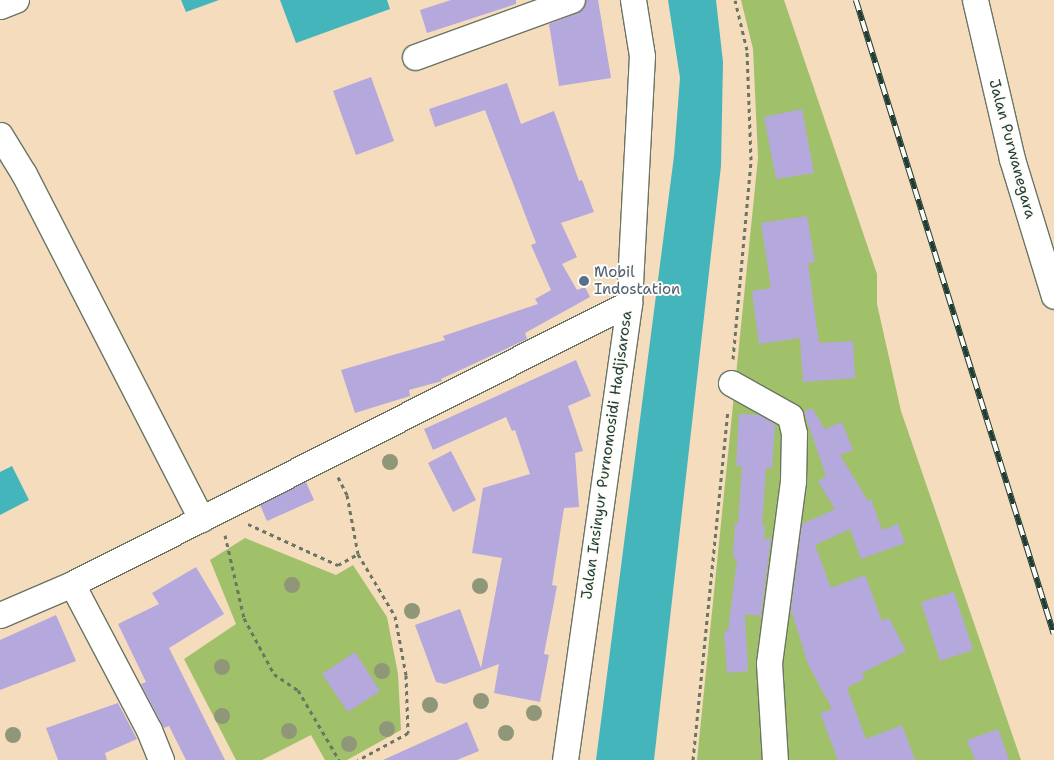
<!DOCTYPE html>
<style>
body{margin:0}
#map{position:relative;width:1054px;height:760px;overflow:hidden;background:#f4dcbd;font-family:"Shantell Sans",sans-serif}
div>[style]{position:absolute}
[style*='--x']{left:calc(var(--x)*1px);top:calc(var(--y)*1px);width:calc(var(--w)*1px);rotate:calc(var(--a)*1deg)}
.green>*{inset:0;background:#a0c16a}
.water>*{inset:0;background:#45b5bc}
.building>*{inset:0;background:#b4a8dc}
.path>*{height:3px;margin-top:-1.5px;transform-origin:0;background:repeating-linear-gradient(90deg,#6a7564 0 4px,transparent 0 8px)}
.roads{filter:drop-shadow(1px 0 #6a7564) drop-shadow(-1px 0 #6a7564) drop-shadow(0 1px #6a7564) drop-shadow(0 -1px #6a7564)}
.minor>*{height:25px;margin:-12.5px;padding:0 12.5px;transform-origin:12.5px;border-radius:12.5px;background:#fff}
.rail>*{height:5.5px;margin-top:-2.75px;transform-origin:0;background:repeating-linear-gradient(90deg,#fdfcf7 0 11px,#1f3d34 0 22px);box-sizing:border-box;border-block:1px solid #1f3d34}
.trees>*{width:16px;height:16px;margin:-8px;border-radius:50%;background:#909779}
.dots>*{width:14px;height:14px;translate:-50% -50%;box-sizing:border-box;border:2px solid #fdfcf7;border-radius:50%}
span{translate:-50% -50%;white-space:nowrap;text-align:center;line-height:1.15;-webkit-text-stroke:4px #fdfcf7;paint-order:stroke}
.street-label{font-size:15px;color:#1f3d34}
.service-label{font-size:15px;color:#4e5e75}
.left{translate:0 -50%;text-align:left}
</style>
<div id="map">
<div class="green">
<div style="clip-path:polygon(741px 0,784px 0,877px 274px,877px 304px,901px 411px,1021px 760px,697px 760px,758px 158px,753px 49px)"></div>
<div style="clip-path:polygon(245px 538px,336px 575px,353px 565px,387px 617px,398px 674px,401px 730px,347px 760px,325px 760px,311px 735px,262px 760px,236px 760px,184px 659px,236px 624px,210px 560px)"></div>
</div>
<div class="water">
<div style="clip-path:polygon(181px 0,219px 0,186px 12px)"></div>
<div style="clip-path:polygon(280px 0,387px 0,390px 9px,296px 43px)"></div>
<div style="clip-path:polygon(668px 0,716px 0,723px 62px,721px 166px,654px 760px,596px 760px,674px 156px,680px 78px)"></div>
<div style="clip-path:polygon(12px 466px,29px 500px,0 515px,0 472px)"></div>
</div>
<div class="building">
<div style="clip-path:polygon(451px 0,516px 0,516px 4px,427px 33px,420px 10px)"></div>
<div style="clip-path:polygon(586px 0,598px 0,611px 78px,559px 86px,549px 24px,577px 13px,583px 9px)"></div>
<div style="clip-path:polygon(371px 77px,394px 141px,356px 155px,333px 91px)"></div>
<div style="clip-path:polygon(507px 83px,521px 124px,554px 111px,579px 181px,582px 180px,594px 212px,561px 223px,577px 257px,562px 264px,577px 290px,585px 287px,590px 297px,525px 333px,527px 339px,441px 379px,442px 381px,409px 390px,410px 396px,355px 413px,341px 370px,445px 340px,443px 336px,538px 304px,535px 299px,551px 290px,531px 245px,536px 243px,485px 110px,435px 127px,429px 109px)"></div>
<div style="clip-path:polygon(802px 109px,814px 173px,776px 179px,764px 117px)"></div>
<div style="clip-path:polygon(807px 216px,815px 262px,808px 263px,819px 343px,853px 341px,855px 378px,803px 382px,800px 338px,759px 344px,752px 291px,771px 288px,761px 223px)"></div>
<div style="clip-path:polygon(576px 360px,591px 396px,568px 406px,583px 451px,575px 453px,579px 507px,564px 508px,552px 585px,557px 586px,544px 654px,549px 655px,540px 702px,494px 693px,499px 664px,445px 684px,436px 682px,415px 625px,460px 609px,481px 668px,502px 558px,472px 553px,483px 488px,530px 474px,515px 430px,512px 431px,506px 417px,433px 450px,424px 429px)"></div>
<div style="clip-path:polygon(812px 408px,825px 429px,842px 422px,853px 450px,840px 455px,868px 501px,871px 499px,882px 530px,898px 524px,905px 543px,861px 559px,850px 529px,815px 545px,831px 588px,865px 575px,882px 621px,889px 618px,906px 651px,862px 673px,865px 678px,847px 688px,866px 739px,902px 725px,915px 760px,838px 760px,820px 713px,832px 709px,808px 664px,791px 610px,802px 524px,835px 509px,818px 481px,826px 476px,804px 412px)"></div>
<div style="clip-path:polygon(739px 414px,759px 415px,775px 424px,772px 468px,766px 468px,762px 525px,765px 525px,764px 540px,771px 537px,761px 616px,745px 614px,748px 671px,727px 673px,724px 631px,728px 631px,737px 559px,733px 558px,735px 523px,738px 524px,742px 466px,736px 466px)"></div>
<div style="clip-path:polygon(451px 451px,476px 500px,453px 512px,428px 463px)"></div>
<div style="clip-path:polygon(306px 482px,314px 500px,267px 521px,260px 505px)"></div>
<div style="clip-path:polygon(196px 567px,224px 614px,169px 648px,225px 760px,186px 760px,169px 726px,164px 728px,145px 692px,141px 684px,146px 682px,118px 624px,159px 604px,152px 593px)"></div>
<div style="clip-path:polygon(954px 592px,973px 650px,940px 661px,921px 602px)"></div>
<div style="clip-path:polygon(56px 615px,76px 661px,0 690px,0 640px)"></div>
<div style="clip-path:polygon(355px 652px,380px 691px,348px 712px,322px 674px)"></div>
<div style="clip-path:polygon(118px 703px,137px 739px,105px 753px,107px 760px,58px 760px,46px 728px)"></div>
<div style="clip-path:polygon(467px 722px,479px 751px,457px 760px,383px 760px)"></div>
<div style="clip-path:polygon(998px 729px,1009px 760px,975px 760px,967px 740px)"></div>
</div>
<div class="path">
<div style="--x:733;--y:359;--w:200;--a:-84.8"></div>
<div style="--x:751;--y:160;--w:110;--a:-92.1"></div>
<div style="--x:747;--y:50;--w:51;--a:-103.5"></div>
<div style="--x:338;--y:477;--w:20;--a:63"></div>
<div style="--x:347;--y:495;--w:60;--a:79.4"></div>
<div style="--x:358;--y:554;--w:72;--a:59.2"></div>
<div style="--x:395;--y:616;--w:60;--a:79.4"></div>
<div style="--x:406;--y:675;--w:58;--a:88"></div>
<div style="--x:408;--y:733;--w:57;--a:151.6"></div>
<div style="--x:248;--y:524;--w:99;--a:24.5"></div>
<div style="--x:338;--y:565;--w:23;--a:-29"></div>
<div style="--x:225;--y:535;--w:85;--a:77.1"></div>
<div style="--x:244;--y:618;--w:64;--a:61.8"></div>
<div style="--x:274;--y:674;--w:29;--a:34"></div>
<div style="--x:298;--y:690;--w:81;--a:59.6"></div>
<div style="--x:693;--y:760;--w:352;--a:-84.3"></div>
</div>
<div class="roads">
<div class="minor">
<div style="--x:975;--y:0;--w:163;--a:76.9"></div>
<div style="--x:1012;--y:159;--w:143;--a:73"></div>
<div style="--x:0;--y:6;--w:17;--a:-21"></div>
<div style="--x:415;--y:57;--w:167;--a:-20"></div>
<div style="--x:0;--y:135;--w:46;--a:58.4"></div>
<div style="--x:24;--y:174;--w:388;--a:62.8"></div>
<div style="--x:731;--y:383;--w:68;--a:29.2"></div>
<div style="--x:790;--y:416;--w:17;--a:77"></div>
<div style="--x:794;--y:433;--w:48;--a:91.2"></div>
<div style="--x:793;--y:481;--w:184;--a:97.5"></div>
<div style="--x:769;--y:663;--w:97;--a:86.5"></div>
<div style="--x:72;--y:584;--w:165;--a:62.2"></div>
<div style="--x:149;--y:730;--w:32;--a:68"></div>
<div style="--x:0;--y:615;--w:78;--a:-23.3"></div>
<div style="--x:72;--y:584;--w:624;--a:-26.77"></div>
<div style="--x:565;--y:760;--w:461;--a:-82"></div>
<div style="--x:629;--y:303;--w:247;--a:-87"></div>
<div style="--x:642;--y:56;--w:57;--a:-99.1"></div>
</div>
</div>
<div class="rail">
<div style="--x:856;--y:0;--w:664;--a:72.66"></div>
</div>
<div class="trees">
<div style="left:390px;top:462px"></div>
<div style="left:292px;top:585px"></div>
<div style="left:480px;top:586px"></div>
<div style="left:412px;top:611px"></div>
<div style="left:222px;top:667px"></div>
<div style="left:382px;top:671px"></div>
<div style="left:481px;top:701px"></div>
<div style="left:430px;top:705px"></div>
<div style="left:534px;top:713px"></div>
<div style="left:222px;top:716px"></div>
<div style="left:387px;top:729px"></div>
<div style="left:289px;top:731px"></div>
<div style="left:506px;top:733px"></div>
<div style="left:13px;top:735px"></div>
<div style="left:349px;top:744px"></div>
</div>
<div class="dots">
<div style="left:584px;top:281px;background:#5c6f8a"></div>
</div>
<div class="street-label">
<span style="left:1012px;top:149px;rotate:75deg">Jalan Purwanegara</span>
<span style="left:607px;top:455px;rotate:-82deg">Jalan Insinyur Purnomosidi Hadjisarosa</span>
</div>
<div class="service-label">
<span class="left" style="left:594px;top:281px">Mobil<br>Indostation</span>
</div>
</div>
